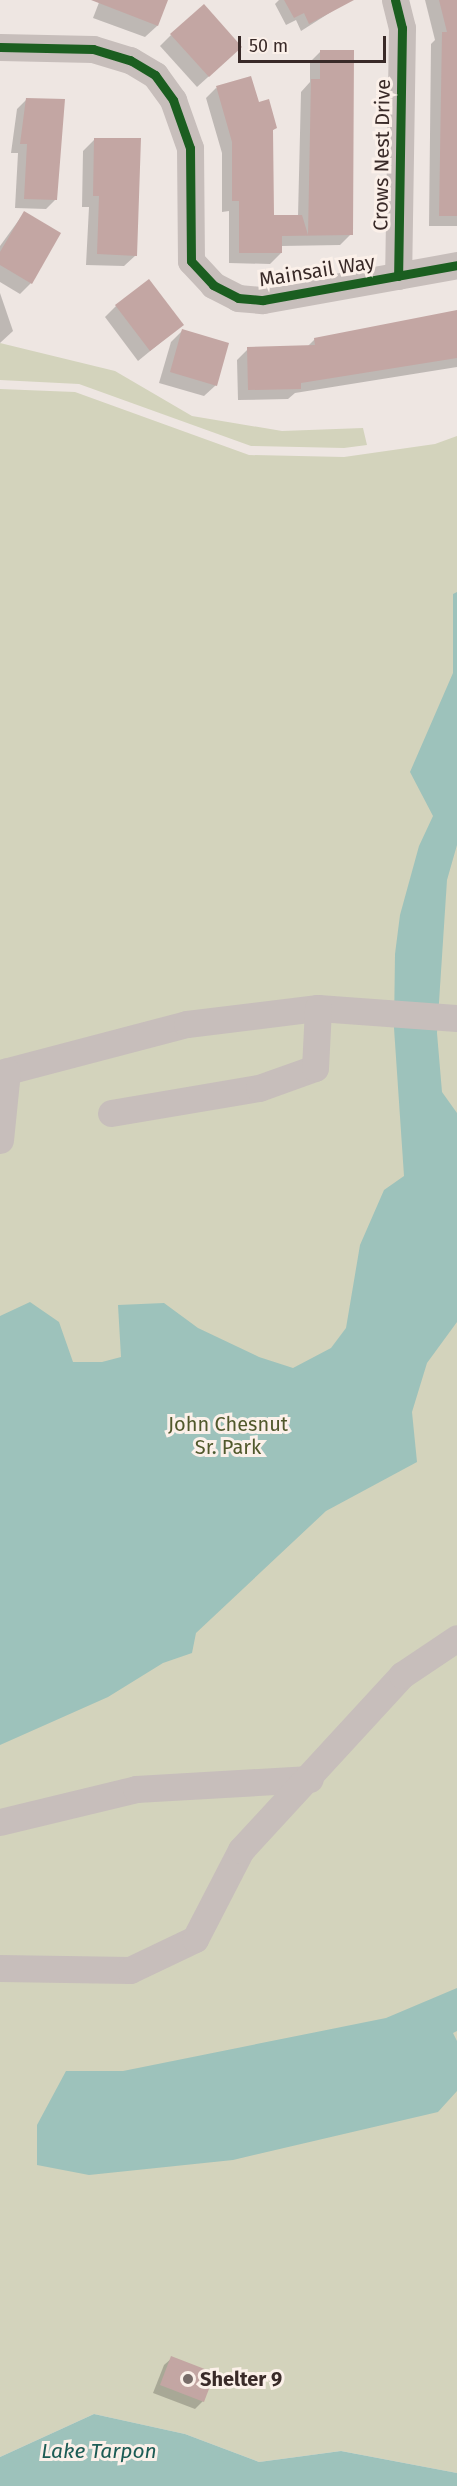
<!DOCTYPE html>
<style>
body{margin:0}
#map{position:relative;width:457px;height:2486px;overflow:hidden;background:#eee6e2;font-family:"Fira Sans",sans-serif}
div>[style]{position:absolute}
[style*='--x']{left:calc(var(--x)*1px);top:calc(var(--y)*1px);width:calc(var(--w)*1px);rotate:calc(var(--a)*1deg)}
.green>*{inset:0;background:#d3d3bc}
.water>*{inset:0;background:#9dc2bb}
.shadow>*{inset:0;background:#0003}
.building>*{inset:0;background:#c3a6a3}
.minor>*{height:27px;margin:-13.5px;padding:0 13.5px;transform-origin:13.5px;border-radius:13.5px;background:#c7bebb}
.cycleway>*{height:9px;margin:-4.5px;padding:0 4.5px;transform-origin:4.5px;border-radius:4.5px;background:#1b5e20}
.dots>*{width:16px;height:16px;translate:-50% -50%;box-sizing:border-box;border:3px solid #fbf0e9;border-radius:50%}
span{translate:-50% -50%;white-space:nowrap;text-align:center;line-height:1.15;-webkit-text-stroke:6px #fbf0e9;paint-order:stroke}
.street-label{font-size:20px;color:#392a28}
.park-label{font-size:20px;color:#50582b}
.poi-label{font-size:20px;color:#392a28;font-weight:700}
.left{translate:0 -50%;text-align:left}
.water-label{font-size:21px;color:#1c5c55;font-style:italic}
.scale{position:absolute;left:238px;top:36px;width:148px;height:27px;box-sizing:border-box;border:3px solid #392a28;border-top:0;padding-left:8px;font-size:18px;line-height:21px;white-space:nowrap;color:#392a28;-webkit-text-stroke:4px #fbf0e9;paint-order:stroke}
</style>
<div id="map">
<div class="green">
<div style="clip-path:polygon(0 343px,115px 371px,192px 416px,282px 431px,363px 428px,367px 445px,344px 448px,251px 446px,79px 384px,0 380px)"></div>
<div style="clip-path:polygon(0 389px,75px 392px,249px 455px,344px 457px,435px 444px,457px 436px,457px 2473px,341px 2451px,259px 2462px,185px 2434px,94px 2414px,0 2457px)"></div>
</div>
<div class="water">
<div style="clip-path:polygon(457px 592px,457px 845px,447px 880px,437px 1033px,442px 1092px,457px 1113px,457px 1322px,427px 1363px,412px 1412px,417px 1462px,326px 1511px,196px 1633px,192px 1653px,163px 1663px,108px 1697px,0 1745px,0 1316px,30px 1302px,59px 1322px,73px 1362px,102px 1362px,121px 1357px,118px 1305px,164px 1303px,198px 1328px,259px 1357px,293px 1368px,331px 1348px,346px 1328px,360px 1245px,384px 1190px,404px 1176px,394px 1028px,395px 954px,400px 915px,419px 846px,433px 816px,410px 772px,453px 673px,453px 594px)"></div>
<div style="clip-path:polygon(457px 1988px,457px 2031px,453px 2033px,457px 2041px,457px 2091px,438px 2112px,233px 2160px,89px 2175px,37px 2165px,37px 2125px,66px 2071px,123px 2071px,386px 2018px)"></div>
<div style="clip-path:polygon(94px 2414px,185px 2434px,259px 2462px,341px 2451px,457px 2473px,457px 2486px,0 2486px,0 2457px)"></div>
</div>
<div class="shadow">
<div style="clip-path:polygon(100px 0,166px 0,157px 26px,145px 37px,93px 18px)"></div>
<div style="clip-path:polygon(279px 0,339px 0,342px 5px,301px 31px,296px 20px,286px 25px,275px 4px)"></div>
<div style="clip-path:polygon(425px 0,457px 0,457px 226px,429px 226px,431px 44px,435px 40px)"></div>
<div style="clip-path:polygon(171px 35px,229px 58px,197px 87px,160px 46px)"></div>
<div style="clip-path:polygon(321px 51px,351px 234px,340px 245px,281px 246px,281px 253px,270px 264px,229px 263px,229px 211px,222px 212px,222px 153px,206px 98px,216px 88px,258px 104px,275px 128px,272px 131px,273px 216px,298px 216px,301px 92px,310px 82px,310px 62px)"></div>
<div style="clip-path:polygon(27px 99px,55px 200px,46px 209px,15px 208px,18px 153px,11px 153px,17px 109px)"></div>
<div style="clip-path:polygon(94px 140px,136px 255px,124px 266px,86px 265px,89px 207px,82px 207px,83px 151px)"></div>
<div style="clip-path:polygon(24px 213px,31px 283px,20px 294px,0 282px,0 246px)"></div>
<div style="clip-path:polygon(0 293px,13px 331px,0 343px)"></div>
<div style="clip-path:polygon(116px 306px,182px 325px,138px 361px,105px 317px)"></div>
<div style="clip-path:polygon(457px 312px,457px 367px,295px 393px,288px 399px,238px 400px,237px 360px,248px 349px,307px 347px,315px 339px)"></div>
<div style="clip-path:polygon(182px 331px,216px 385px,204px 396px,159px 383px,171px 342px)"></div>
<div style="clip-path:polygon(172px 2358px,203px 2401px,195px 2409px,153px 2393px,164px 2365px)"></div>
</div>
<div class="building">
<div style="clip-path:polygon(91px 0,168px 0,158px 26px)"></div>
<div style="clip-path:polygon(284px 0,354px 0,309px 24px,304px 13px,294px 18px)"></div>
<div style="clip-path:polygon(439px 0,457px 0,457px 216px,439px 216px,442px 32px,447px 32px)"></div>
<div style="clip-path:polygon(204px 4px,242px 47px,209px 77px,170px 34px)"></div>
<div style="clip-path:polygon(320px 50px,354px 50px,353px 235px,282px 236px,282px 253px,239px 253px,239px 201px,232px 201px,232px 142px,216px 86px,251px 76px,259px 102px,269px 99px,277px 128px,273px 130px,274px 215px,302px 215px,308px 235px,311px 79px,320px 79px)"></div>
<div style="clip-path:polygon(26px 98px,65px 99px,57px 200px,24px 199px,27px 144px,20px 144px)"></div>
<div style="clip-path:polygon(94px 138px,141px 138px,137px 256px,97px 254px,99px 196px,93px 196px)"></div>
<div style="clip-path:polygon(24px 211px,61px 233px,32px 284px,0 265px,0 252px)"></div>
<div style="clip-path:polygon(149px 279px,184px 325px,150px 351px,115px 305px)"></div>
<div style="clip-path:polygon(457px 310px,457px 358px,301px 383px,301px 389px,248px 390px,247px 347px,315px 345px,314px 338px)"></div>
<div style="clip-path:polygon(182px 329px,229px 343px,217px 386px,170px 372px)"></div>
<div style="clip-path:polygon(171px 2356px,215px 2373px,204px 2402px,160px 2385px)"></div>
</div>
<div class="minor">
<div style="--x:395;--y:0;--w:29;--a:76"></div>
<div style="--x:402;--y:28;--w:248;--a:90.9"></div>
<div style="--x:0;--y:47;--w:93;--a:1.2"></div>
<div style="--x:93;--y:49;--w:39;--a:17"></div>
<div style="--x:130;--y:60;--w:29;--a:31"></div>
<div style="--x:155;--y:75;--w:31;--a:54"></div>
<div style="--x:173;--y:100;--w:51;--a:70.5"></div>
<div style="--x:190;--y:148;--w:113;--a:89.5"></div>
<div style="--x:191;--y:261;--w:33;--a:47"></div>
<div style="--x:213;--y:285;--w:28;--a:27"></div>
<div style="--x:238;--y:298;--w:25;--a:5"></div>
<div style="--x:263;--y:300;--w:197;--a:-10.2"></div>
<div style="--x:0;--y:1073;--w:193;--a:-14.7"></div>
<div style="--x:187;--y:1024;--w:132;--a:-7"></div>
<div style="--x:318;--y:1008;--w:139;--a:4.1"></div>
<div style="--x:111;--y:1113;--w:150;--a:-9.6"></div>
<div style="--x:259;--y:1088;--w:59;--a:-19.7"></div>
<div style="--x:315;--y:1068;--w:60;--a:-87.1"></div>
<div style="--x:0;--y:1140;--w:69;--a:-84.2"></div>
<div style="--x:0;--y:1822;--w:140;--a:-13.6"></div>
<div style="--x:136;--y:1789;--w:174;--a:-3.3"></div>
<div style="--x:0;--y:1968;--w:130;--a:0.9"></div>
<div style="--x:130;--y:1970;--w:72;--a:-25.5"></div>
<div style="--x:195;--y:1939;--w:100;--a:-62.7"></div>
<div style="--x:241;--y:1850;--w:238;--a:-47.4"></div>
<div style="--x:402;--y:1675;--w:66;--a:-33.9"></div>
</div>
<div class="cycleway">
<div style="--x:395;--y:0;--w:29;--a:76"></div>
<div style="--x:402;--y:28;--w:248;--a:90.9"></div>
<div style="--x:0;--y:47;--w:93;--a:1.2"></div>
<div style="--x:93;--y:49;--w:39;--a:17"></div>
<div style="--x:130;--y:60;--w:29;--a:31"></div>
<div style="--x:155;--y:75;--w:31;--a:54"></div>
<div style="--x:173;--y:100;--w:51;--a:70.5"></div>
<div style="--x:190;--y:148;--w:113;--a:89.5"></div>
<div style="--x:191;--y:261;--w:33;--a:47"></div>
<div style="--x:213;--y:285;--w:28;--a:27"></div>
<div style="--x:238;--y:298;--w:25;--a:5"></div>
<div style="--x:263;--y:300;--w:197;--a:-10.2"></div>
</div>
<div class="dots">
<div style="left:188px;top:2379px;background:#786c69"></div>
</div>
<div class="street-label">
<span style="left:382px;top:155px;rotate:-89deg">Crows Nest Drive</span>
<span style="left:317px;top:271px;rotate:-9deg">Mainsail Way</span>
</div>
<div class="park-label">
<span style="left:228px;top:1436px">John Chesnut<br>Sr. Park</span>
</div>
<div class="poi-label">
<span class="left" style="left:200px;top:2379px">Shelter 9</span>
</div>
<div class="water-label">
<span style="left:99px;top:2451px">Lake Tarpon</span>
</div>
<div class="scale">50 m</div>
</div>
